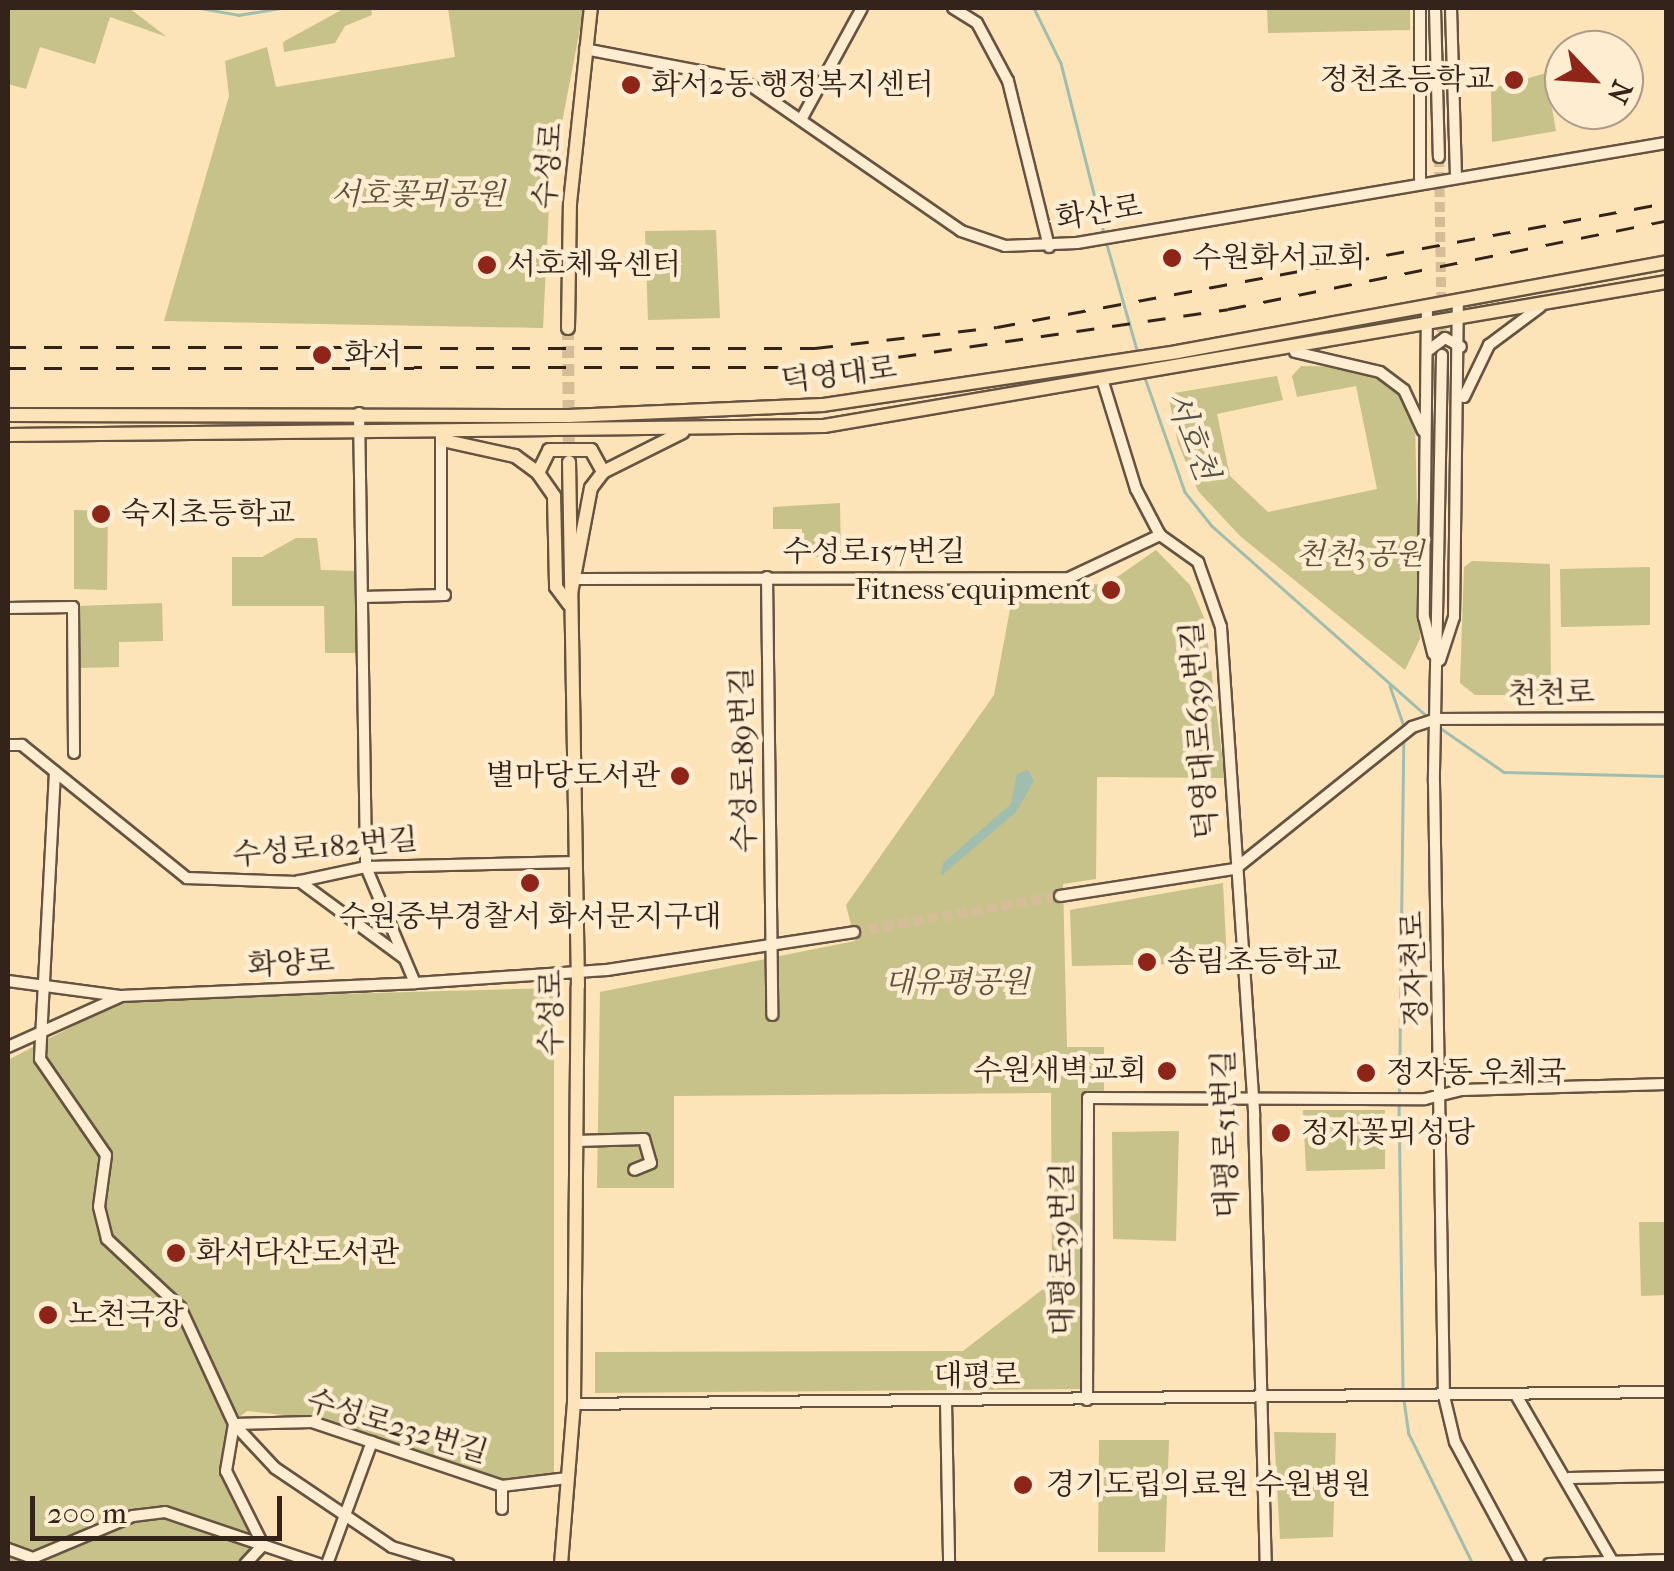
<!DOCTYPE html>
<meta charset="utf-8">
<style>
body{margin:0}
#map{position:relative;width:1674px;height:1571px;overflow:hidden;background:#fde3b8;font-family:"IM FELL French Canon","Noto Serif KR",serif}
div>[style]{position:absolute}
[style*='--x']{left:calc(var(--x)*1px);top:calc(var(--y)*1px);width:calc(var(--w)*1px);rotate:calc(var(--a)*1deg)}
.green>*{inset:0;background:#c7c18a}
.water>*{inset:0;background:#9fbeb0}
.stream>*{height:2.5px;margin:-1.25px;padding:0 1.25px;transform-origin:1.25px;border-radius:1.25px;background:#9fbeb0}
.minor-tunnel>*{height:10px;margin-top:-5px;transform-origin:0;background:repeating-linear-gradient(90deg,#d5bd98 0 10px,transparent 0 15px)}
.major-tunnel>*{height:12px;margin-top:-6px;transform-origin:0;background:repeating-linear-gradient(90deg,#d5bd98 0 12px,transparent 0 18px)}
.roads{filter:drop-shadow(2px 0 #665342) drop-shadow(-2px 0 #665342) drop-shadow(0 2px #665342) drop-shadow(0 -2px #665342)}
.minor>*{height:10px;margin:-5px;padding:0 5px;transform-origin:5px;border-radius:5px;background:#feedd1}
.major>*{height:12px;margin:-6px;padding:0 6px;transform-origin:6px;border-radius:6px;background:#fde3b8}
.rail>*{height:2.5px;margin-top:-1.25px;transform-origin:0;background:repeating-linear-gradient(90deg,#33231a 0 18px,transparent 0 36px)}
.dots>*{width:28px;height:28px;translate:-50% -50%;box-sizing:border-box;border:5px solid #feedd1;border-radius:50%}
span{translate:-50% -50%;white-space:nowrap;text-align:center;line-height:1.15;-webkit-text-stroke:9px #feedd1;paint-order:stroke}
.poi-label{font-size:30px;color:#33231a}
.right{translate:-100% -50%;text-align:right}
.left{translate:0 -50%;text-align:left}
.street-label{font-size:30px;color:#33231a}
.park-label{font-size:30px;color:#5f523c;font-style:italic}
.water-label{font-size:32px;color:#535247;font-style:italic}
.frame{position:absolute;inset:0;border:10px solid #33231a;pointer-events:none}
.north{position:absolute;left:1544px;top:30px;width:100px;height:100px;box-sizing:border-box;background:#feedd1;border:2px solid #ad9c88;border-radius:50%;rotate:115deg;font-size:28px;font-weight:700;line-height:40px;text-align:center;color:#33231a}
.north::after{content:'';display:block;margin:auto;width:35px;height:45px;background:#8f2418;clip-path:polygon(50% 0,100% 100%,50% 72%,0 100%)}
.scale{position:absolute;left:30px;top:1496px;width:252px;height:45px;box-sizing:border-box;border:5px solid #33231a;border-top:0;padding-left:12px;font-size:30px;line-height:35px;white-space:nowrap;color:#33231a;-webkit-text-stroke:8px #feedd1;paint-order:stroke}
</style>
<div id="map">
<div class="green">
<div style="clip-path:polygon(8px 8px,129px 8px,167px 37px,110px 17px,95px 64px,40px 47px,26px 89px,8px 84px)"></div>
<div style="clip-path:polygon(345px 8px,371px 8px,372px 15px,345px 26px,335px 43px,284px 52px,283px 42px)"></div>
<div style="clip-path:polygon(448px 8px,584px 8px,550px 185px,543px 328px,164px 321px,229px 96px,225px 61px,267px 47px,276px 87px,455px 57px)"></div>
<div style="clip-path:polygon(1267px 8px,1410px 8px,1410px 30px,1268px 33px)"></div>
<div style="clip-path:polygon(1546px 73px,1556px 131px,1492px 142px,1491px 89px)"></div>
<div style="clip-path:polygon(716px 230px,720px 318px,648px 320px,645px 231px)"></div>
<div style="clip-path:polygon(1301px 366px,1354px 367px,1397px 390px,1415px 421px,1420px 639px,1405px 670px,1240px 536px,1198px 491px,1178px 443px,1168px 394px,1277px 376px,1283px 400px,1217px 414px,1230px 476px,1268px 512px,1377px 489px,1356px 386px,1297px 397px,1292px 376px)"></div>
<div style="clip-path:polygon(840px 503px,841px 557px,802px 557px,802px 529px,773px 529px,773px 507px)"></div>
<div style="clip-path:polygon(74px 510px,108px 511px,107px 590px,74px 589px)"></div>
<div style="clip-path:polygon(296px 538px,317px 538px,321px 570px,358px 571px,358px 653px,325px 653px,324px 606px,232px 606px,232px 557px,262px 557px)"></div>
<div style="clip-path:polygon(1156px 550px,1190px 585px,1205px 620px,1225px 778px,1097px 777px,1096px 879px,1063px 884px,1067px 1047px,1104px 1047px,1104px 1095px,1086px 1095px,1082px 1389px,595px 1393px,595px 1352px,963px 1351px,1052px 1282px,1051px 1093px,674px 1096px,674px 1188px,597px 1188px,600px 992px,855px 941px,846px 905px,994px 695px,1014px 588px,1107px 584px)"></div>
<div style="clip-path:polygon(1472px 561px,1550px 564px,1551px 695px,1475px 695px,1460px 683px,1464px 567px)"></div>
<div style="clip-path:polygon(1650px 567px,1650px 625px,1561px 627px,1560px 569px)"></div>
<div style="clip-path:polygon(162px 603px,163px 641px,119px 642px,119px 667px,78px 668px,77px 606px)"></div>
<div style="clip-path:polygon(1223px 883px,1227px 963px,1072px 966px,1070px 910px)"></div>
<div style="clip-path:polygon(554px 988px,554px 1473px,501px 1482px,312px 1418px,247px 1411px,229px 1425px,221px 1463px,258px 1545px,240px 1563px,8px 1563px,8px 1060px,123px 1000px)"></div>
<div style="clip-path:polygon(1303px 1110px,1385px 1110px,1385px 1169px,1306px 1171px)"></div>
<div style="clip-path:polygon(1179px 1131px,1176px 1241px,1113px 1239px,1112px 1132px)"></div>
<div style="clip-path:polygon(1639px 1222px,1666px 1222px,1666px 1295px,1641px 1296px)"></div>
<div style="clip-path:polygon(1274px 1432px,1336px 1433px,1333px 1537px,1280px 1539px)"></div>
<div style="clip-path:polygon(1099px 1440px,1169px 1440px,1165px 1552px,1098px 1552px)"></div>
</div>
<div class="water">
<div style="clip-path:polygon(1017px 774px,1028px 770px,1034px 781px,1016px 812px,941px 876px,943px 863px,1011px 804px)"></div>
</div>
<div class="stream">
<div style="--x:200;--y:8;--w:39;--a:10"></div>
<div style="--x:238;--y:15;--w:44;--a:-9.2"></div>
<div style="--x:1034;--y:8;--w:61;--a:63.9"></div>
<div style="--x:1061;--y:63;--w:175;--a:75.8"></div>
<div style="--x:1106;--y:241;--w:116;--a:74.1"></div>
<div style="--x:1144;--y:375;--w:124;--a:70.7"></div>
<div style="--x:1185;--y:492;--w:43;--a:51.5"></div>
<div style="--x:1212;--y:526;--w:290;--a:41.5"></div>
<div style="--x:1390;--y:686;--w:46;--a:70.8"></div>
<div style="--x:1439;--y:727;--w:79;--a:34.7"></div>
<div style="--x:1504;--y:772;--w:162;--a:1.4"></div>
<div style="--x:1399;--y:1092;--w:350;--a:-89.3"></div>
<div style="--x:1399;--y:1100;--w:292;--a:89.2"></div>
<div style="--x:1404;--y:1400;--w:34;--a:82"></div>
<div style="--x:1409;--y:1434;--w:145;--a:63.8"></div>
</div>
<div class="minor-tunnel">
<div style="--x:1439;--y:157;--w:198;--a:89.1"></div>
<div style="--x:854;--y:932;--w:209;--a:-9.9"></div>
</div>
<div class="major-tunnel">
<div style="--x:568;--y:328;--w:133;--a:89.6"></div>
</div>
<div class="roads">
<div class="minor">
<div style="--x:953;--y:8;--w:28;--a:32"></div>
<div style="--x:977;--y:23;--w:66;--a:61.9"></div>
<div style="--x:1008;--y:81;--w:171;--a:76.1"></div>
<div style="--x:1420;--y:8;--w:171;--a:90"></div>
<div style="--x:1435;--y:8;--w:149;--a:88.5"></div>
<div style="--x:1451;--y:8;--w:165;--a:88.3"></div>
<div style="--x:585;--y:49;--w:159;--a:10.9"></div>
<div style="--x:741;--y:79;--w:267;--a:34.6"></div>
<div style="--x:961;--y:231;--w:46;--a:18.8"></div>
<div style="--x:1005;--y:246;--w:72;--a:-2.4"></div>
<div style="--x:1077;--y:243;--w:597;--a:-9.64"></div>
<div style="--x:802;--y:118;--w:125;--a:-61.4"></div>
<div style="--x:1427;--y:306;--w:311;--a:90.6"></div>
<div style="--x:1424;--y:617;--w:38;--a:76"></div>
<div style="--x:1429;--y:350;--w:20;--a:-37"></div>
<div style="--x:1445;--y:338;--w:18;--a:29"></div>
<div style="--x:1295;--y:352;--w:87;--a:13.2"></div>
<div style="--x:1380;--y:372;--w:30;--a:37"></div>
<div style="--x:1404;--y:390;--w:45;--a:65.1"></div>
<div style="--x:1442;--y:355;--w:427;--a:91.1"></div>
<div style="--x:1434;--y:782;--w:614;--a:89.07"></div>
<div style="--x:1444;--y:1396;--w:47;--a:76.6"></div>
<div style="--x:1455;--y:1442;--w:139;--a:61.6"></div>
<div style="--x:1103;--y:382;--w:112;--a:72.9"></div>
<div style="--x:1136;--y:489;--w:52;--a:62.4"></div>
<div style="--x:1160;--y:535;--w:47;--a:35.4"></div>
<div style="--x:1198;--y:562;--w:69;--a:70.5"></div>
<div style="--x:1221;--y:627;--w:489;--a:86.1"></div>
<div style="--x:1254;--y:1115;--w:449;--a:88.5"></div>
<div style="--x:1464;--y:397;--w:58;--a:-64.3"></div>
<div style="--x:1489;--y:345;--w:64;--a:-36.7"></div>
<div style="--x:359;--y:413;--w:454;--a:89.1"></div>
<div style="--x:366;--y:867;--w:126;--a:67.1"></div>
<div style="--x:441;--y:436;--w:159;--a:90"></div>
<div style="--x:767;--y:577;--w:438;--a:89.3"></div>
<div style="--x:579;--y:579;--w:490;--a:-0.1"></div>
<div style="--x:1069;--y:578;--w:101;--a:-25.3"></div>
<div style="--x:362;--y:597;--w:83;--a:-1.4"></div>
<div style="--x:8;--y:608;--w:65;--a:-0.9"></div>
<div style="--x:73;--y:607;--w:146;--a:89.6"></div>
<div style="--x:1440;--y:660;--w:45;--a:-72"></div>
<div style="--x:1454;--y:617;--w:316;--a:-89.3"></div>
<div style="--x:8;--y:745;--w:14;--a:0"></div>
<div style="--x:22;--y:745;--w:212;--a:38.9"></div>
<div style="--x:187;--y:878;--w:109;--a:2.1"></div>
<div style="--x:296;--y:882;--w:72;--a:-12.1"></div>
<div style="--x:366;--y:867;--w:209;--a:-1.4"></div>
<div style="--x:55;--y:772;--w:287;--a:93"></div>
<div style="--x:40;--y:1059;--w:116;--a:55.5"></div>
<div style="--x:106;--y:1155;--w:52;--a:97.7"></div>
<div style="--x:99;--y:1207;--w:33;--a:76"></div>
<div style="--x:107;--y:1239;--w:100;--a:43"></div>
<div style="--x:180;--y:1307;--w:129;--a:65.2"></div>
<div style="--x:234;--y:1424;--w:60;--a:47"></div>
<div style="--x:275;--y:1468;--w:141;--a:34"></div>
<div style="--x:392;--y:1547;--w:59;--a:16.6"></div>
<div style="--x:1235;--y:869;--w:227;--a:-38.7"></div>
<div style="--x:1412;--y:727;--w:25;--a:-18"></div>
<div style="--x:1436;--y:719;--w:230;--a:-0.2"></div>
<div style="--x:299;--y:881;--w:130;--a:36.3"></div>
<div style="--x:1060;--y:896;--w:177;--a:-8.8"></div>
<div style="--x:8;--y:981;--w:113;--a:7.6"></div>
<div style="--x:120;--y:996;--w:295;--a:-2.5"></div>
<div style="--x:415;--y:983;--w:192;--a:-3.9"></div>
<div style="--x:607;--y:970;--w:250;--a:-8.7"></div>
<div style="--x:8;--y:1047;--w:122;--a:-24.2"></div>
<div style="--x:576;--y:1141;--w:68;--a:-1.7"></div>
<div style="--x:644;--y:1139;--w:25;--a:74"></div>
<div style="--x:651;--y:1163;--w:18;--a:158"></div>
<div style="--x:1516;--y:1395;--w:195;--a:59.9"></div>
<div style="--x:1087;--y:1400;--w:302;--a:-89.8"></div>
<div style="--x:1088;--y:1098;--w:337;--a:0.2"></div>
<div style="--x:1425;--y:1099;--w:38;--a:-14"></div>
<div style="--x:1462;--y:1090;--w:204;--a:-1.7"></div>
<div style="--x:946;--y:1401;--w:163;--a:88.9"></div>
<div style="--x:574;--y:1404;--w:1092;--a:-0.63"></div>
<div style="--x:234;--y:1424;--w:78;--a:-1.5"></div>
<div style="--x:312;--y:1422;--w:200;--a:18.6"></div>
<div style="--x:502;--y:1486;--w:66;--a:-6.9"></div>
<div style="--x:234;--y:1424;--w:48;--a:99.7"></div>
<div style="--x:226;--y:1471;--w:83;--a:63.4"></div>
<div style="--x:263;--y:1545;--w:26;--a:133"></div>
<div style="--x:1569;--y:1478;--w:97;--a:-1.2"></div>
<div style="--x:502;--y:1509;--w:23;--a:-90"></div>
<div style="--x:8;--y:1549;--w:27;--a:20"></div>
<div style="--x:33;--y:1558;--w:108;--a:-22.8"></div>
<div style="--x:133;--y:1516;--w:32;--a:-7"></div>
<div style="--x:165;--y:1512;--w:163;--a:18.7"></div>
<div style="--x:327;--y:1564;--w:130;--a:-69.8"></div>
<div style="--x:1549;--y:1564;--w:117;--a:-2"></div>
</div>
<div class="major">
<div style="--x:568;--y:328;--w:125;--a:-89.1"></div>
<div style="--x:570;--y:203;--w:196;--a:-83.9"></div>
<div style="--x:8;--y:415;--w:561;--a:0.1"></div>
<div style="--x:569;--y:416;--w:254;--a:-2.5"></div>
<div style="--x:823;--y:405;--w:358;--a:-8.5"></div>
<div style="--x:1177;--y:352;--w:497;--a:-10.4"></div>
<div style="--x:8;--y:435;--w:816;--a:-0.63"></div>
<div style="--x:824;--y:426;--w:854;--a:-9.7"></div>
<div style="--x:442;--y:440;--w:75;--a:12.4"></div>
<div style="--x:515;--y:456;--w:29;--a:36"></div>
<div style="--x:538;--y:473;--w:28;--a:55"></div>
<div style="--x:554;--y:496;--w:91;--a:88.7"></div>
<div style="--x:556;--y:587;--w:21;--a:53"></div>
<div style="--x:569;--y:604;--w:118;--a:-79.3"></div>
<div style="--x:591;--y:488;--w:20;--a:-53"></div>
<div style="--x:603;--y:472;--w:89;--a:-26.6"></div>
<div style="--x:538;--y:473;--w:25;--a:-64"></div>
<div style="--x:549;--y:450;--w:42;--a:0"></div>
<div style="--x:591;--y:450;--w:25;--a:61"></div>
<div style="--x:561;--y:1564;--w:161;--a:-85.4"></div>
<div style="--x:574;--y:1404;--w:418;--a:-89.5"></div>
<div style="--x:578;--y:986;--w:524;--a:-90.98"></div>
</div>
</div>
<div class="rail">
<div style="--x:8;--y:347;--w:807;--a:0.07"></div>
<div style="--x:815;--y:348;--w:183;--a:-6.6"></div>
<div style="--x:997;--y:327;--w:680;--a:-10.5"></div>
<div style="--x:8;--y:368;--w:819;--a:-0.07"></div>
<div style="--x:827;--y:367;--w:405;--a:-8.2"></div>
<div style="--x:1228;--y:309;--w:447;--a:-11.4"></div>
</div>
<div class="dots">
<div style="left:1514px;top:80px;background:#8f2418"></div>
<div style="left:631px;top:85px;background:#8f2418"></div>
<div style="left:1172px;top:258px;background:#8f2418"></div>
<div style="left:487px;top:265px;background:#8f2418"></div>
<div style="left:322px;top:355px;background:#8f2418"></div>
<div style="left:101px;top:514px;background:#8f2418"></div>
<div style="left:1111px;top:590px;background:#8f2418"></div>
<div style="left:680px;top:776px;background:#8f2418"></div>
<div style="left:530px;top:883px;background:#8f2418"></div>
<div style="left:1147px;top:962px;background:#8f2418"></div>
<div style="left:1167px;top:1071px;background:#8f2418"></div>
<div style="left:1366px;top:1073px;background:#8f2418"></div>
<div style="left:1281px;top:1133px;background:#8f2418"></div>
<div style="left:176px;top:1253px;background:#8f2418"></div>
<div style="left:48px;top:1315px;background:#8f2418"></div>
<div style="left:1023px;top:1485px;background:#8f2418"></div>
</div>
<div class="poi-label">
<span class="right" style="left:1494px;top:80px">정천초등학교</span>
<span class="left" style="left:651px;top:85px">화서2동 행정복지센터</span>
<span class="left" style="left:1192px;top:258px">수원화서교회</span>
<span class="left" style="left:507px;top:265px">서호체육센터</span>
<span class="left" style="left:344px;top:355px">화서</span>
<span class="left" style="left:121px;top:514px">숙지초등학교</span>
<span class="right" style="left:1091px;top:590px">Fitness equipment</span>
<span class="right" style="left:660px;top:776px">별마당도서관</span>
<span style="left:530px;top:917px">수원중부경찰서 화서문지구대</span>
<span class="left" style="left:1167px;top:962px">송림초등학교</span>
<span class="right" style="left:1147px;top:1071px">수원새벽교회</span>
<span class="left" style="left:1386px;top:1073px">정자동 우체국</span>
<span class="left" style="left:1301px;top:1133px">정자꽃뫼성당</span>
<span class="left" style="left:196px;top:1253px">화서다산도서관</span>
<span class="left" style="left:68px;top:1315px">노천극장</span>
<span class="left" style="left:1046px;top:1485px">경기도립의료원 수원병원</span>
</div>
<div class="street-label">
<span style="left:549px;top:166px;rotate:-85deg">수성로</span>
<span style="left:1099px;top:213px;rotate:-9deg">화산로</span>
<span style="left:839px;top:375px;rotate:-7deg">덕영대로</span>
<span style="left:874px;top:552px">수성로157번길</span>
<span style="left:1551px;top:694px;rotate:-1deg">천천로</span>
<span style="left:1200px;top:730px;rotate:-94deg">덕영대로639번길</span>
<span style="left:744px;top:760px;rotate:-91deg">수성로189번길</span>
<span style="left:325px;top:848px;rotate:-5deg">수성로182번길</span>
<span style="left:291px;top:964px;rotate:-3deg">화양로</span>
<span style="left:1415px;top:969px;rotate:-92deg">정자천로</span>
<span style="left:552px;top:1013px;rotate:-90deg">수성로</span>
<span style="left:1226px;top:1134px;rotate:-91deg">대평로51번길</span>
<span style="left:1063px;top:1249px;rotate:-90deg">대평로39번길</span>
<span style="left:977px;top:1376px">대평로</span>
<span style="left:397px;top:1427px;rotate:17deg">수성로232번길</span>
</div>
<div class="park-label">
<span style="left:418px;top:195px">서호꽃뫼공원</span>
<span style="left:1360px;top:555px">천천3공원</span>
<span style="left:957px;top:983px">대유평공원</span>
</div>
<div class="water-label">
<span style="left:1191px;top:436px;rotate:69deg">서호천</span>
</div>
<div class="frame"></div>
<div class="north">N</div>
<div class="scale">200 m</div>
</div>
